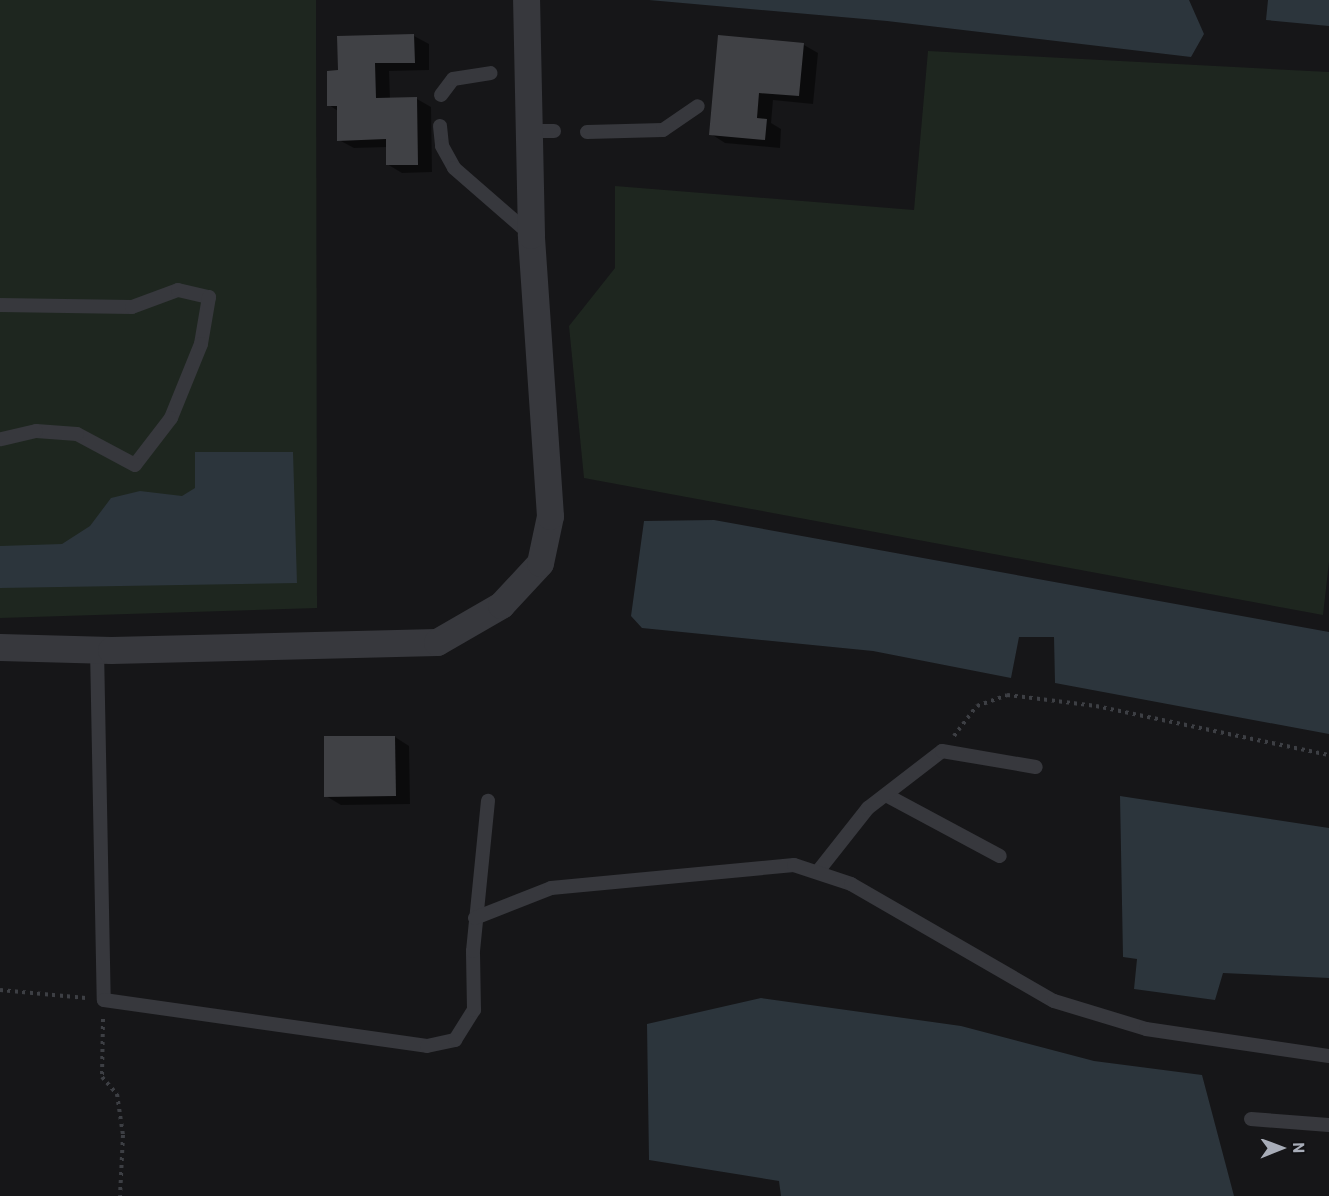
<!DOCTYPE html>
<style>
body{margin:0}
#map{position:relative;width:1329px;height:1196px;overflow:hidden;background:#161618;font-family:Barlow,sans-serif}
div>[style]{position:absolute}
[style*='--x']{left:calc(var(--x)*1px);top:calc(var(--y)*1px);width:calc(var(--w)*1px);rotate:calc(var(--a)*1deg)}
.green>*{inset:0;background:#1e261f}
.water>*{inset:0;background:#2c353c}
.shadow>*{inset:0;background:#0007}
.building>*{inset:0;background:#404145}
.path>*{height:4px;margin-top:-2px;transform-origin:0;background:repeating-linear-gradient(90deg,#3d3f44 0 3px,transparent 0 7.5px)}
.lane>*{height:14px;margin:-7px;padding:0 7px;transform-origin:7px;border-radius:7px;background:#37383d}
.street>*{height:27px;margin:-13.5px;padding:0 13.5px;transform-origin:13.5px;border-radius:13.5px;background:#37383d}
span{translate:-50% -50%;white-space:nowrap;text-align:center;line-height:1.15;-webkit-text-stroke:5px #111113;paint-order:stroke}
.north{position:absolute;left:1251px;top:1118px;width:60px;height:60px;-webkit-text-stroke:4px #111113;paint-order:stroke;rotate:89deg;font-size:16px;font-weight:700;line-height:24px;text-align:center;color:#a8adb8}
.north::after{content:'';display:block;margin:auto;width:21px;height:27px;background:#a8adb8;clip-path:polygon(50% 0,100% 100%,50% 72%,0 100%)}
</style>
<div id="map">
<div class="green">
<div style="clip-path:polygon(0 0,316px 0,317px 608px,0 618px)"></div>
<div style="clip-path:polygon(928px 51px,1329px 72px,1329px 562px,1323px 615px,584px 478px,569px 326px,615px 268px,615px 186px,914px 210px)"></div>
</div>
<div class="water">
<div style="clip-path:polygon(649px 0,1189px 0,1204px 34px,1191px 57px,887px 21px)"></div>
<div style="clip-path:polygon(1268px 0,1329px 0,1329px 26px,1266px 20px)"></div>
<div style="clip-path:polygon(195px 452px,293px 452px,297px 583px,0 588px,0 546px,62px 544px,90px 526px,111px 498px,140px 491px,182px 496px,195px 488px)"></div>
<div style="clip-path:polygon(714px 520px,1329px 632px,1329px 734px,1055px 683px,1054px 637px,1019px 637px,1011px 678px,873px 651px,642px 628px,631px 616px,644px 521px)"></div>
<div style="clip-path:polygon(1120px 796px,1329px 828px,1329px 978px,1223px 973px,1215px 1000px,1134px 989px,1137px 959px,1123px 957px)"></div>
<div style="clip-path:polygon(761px 998px,961px 1026px,1094px 1061px,1202px 1075px,1234px 1196px,781px 1196px,779px 1181px,649px 1160px,647px 1024px)"></div>
</div>
<div class="shadow">
<div style="clip-path:polygon(414px 36px,429px 44px,429px 70px,389px 71px,390px 99px,417px 99px,431px 107px,432px 172px,402px 173px,387px 164px,387px 147px,354px 148px,339px 140px,338px 111px,329px 105px,339px 72px)"></div>
<div style="clip-path:polygon(804px 45px,818px 53px,813px 104px,773px 100px,771px 123px,781px 129px,780px 148px,725px 143px,711px 134px)"></div>
<div style="clip-path:polygon(395px 737px,409px 746px,410px 804px,341px 805px,326px 796px)"></div>
</div>
<div class="building">
<div style="clip-path:polygon(414px 34px,415px 63px,375px 63px,376px 98px,417px 97px,418px 165px,386px 165px,386px 139px,337px 141px,337px 106px,327px 106px,327px 71px,338px 70px,337px 36px)"></div>
<div style="clip-path:polygon(718px 35px,804px 43px,799px 96px,759px 93px,757px 118px,767px 119px,765px 140px,709px 135px)"></div>
<div style="clip-path:polygon(324px 736px,395px 736px,396px 796px,324px 797px)"></div>
</div>
<div class="path">
<div style="--x:954;--y:736;--w:38;--a:-53"></div>
<div style="--x:977;--y:706;--w:32;--a:-20"></div>
<div style="--x:1007;--y:695;--w:90;--a:7"></div>
<div style="--x:1096;--y:706;--w:238;--a:11.9"></div>
<div style="--x:0;--y:990;--w:86;--a:5.3"></div>
<div style="--x:103;--y:1019;--w:58;--a:91"></div>
<div style="--x:102;--y:1077;--w:23;--a:49"></div>
<div style="--x:117;--y:1094;--w:41;--a:81.7"></div>
<div style="--x:123;--y:1135;--w:61;--a:92.8"></div>
</div>
<div class="lane">
<div style="--x:441;--y:95;--w:20;--a:-53"></div>
<div style="--x:453;--y:79;--w:38;--a:-9"></div>
<div style="--x:440;--y:126;--w:20;--a:84"></div>
<div style="--x:442;--y:146;--w:25;--a:61"></div>
<div style="--x:454;--y:168;--w:102;--a:41"></div>
<div style="--x:529;--y:131;--w:25;--a:0"></div>
<div style="--x:587;--y:132;--w:76;--a:-1.5"></div>
<div style="--x:663;--y:130;--w:42;--a:-34.4"></div>
<div style="--x:0;--y:305;--w:132;--a:0.9"></div>
<div style="--x:132;--y:307;--w:49;--a:-20.3"></div>
<div style="--x:178;--y:290;--w:32;--a:13"></div>
<div style="--x:209;--y:297;--w:48;--a:99.7"></div>
<div style="--x:201;--y:344;--w:80;--a:112.1"></div>
<div style="--x:171;--y:418;--w:59;--a:127.5"></div>
<div style="--x:135;--y:465;--w:66;--a:-151.9"></div>
<div style="--x:77;--y:434;--w:41;--a:-175.8"></div>
<div style="--x:36;--y:431;--w:37;--a:167"></div>
<div style="--x:97;--y:649;--w:351;--a:88.9"></div>
<div style="--x:104;--y:1000;--w:326;--a:8.1"></div>
<div style="--x:427;--y:1046;--w:29;--a:-12"></div>
<div style="--x:455;--y:1040;--w:36;--a:-58"></div>
<div style="--x:474;--y:1010;--w:59;--a:-91"></div>
<div style="--x:473;--y:951;--w:151;--a:-84.3"></div>
<div style="--x:886;--y:795;--w:129;--a:28.2"></div>
<div style="--x:819;--y:870;--w:79;--a:-51.7"></div>
<div style="--x:868;--y:808;--w:93;--a:-37.6"></div>
<div style="--x:942;--y:751;--w:95;--a:9.7"></div>
<div style="--x:475;--y:918;--w:82;--a:-21.5"></div>
<div style="--x:551;--y:888;--w:244;--a:-5.4"></div>
<div style="--x:794;--y:865;--w:60;--a:18.4"></div>
<div style="--x:851;--y:884;--w:234;--a:30"></div>
<div style="--x:1054;--y:1001;--w:96;--a:16.9"></div>
<div style="--x:1146;--y:1029;--w:185;--a:8.4"></div>
<div style="--x:1251;--y:1119;--w:78;--a:4.4"></div>
</div>
<div class="street">
<div style="--x:0;--y:647;--w:111;--a:1.5"></div>
<div style="--x:111;--y:650;--w:326;--a:-1.4"></div>
<div style="--x:437;--y:642;--w:74;--a:-30"></div>
<div style="--x:501;--y:605;--w:57;--a:-47.1"></div>
<div style="--x:540;--y:563;--w:48;--a:-78"></div>
<div style="--x:550;--y:516;--w:282;--a:-93.9"></div>
<div style="--x:531;--y:235;--w:235;--a:-91.2"></div>
</div>
<div class="north">N</div>
</div>
